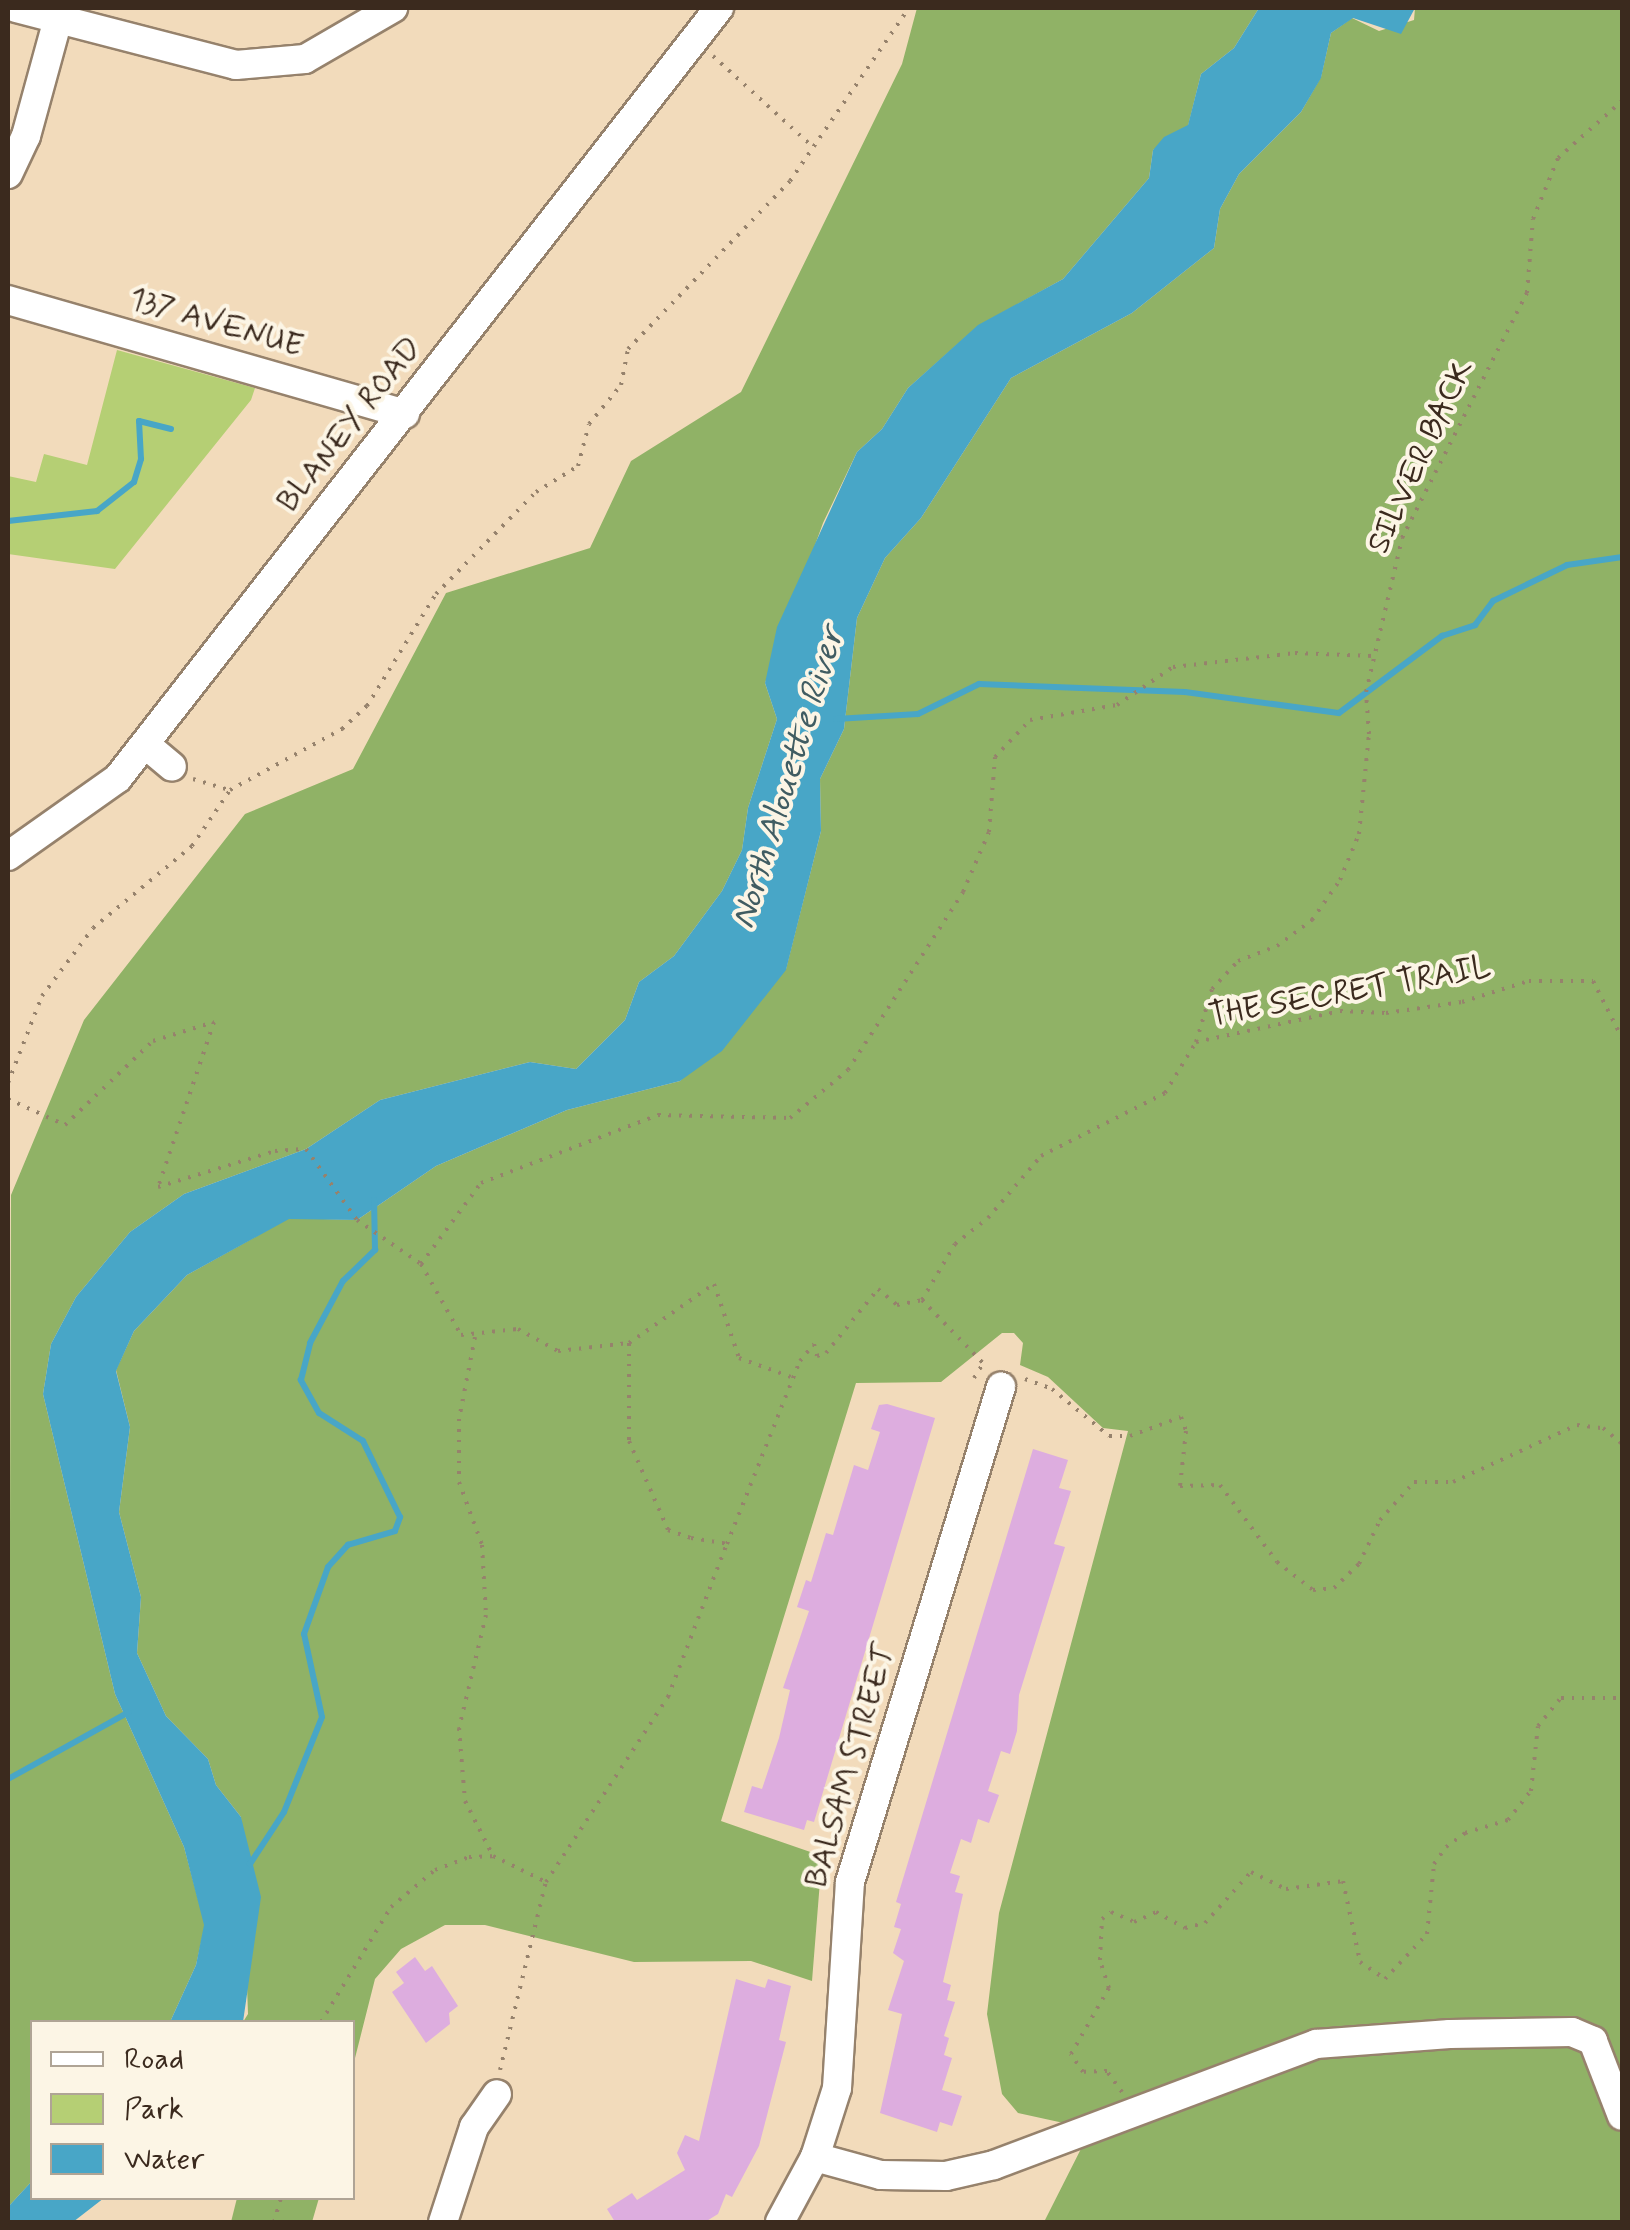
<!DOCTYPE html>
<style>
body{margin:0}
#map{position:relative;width:1630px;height:2230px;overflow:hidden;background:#f2dbbb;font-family:Mynerve,sans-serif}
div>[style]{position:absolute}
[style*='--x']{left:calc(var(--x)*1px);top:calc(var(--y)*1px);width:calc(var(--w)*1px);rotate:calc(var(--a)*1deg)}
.green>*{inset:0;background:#b5cf74}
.forest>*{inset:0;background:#90b266}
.water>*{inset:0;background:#48a6c7}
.stream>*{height:6px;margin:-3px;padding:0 3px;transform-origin:3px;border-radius:3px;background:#48a6c7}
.building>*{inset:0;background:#ddaddf}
.path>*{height:4px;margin-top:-2px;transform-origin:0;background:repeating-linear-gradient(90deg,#96826c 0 2.5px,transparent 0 10.5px)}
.roads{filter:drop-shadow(2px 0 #96826c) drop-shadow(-2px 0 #96826c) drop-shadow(0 2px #96826c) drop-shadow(0 -2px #96826c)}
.minor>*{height:28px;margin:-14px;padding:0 14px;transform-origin:14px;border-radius:14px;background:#fff}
span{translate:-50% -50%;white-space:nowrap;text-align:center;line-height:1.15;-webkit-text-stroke:8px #fcf5e5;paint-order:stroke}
.street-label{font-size:32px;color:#3b2a1e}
.water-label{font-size:35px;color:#405c62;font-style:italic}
.frame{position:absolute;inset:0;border:10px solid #3b2a1e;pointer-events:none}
.legend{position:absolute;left:30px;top:2020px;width:325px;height:180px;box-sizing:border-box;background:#fcf5e5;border:2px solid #afa495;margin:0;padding:12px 18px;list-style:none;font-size:30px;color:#3b2a1e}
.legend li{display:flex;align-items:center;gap:20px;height:50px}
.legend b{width:50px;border:2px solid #afa495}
</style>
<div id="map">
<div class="green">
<div style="clip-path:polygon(117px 350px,255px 388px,251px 400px,115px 569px,8px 554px,8px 476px,36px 482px,44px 454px,87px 465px)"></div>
</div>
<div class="forest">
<div style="clip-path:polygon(917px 8px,1259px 8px,1234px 48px,1201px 74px,1188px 126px,1153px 150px,1149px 178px,1063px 279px,978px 326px,908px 388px,882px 429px,857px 452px,823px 523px,765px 683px,777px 719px,748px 808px,742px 850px,722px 891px,674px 956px,639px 982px,625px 1020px,576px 1069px,530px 1062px,380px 1100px,306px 1149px,184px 1194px,130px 1232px,76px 1297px,51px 1344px,43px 1394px,115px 1694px,184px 1847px,205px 1925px,196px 1965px,170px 2022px,32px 2022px,32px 2181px,8px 2207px,11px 1195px,84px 1020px,245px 814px,353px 769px,446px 593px,590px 548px,631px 461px,741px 392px,902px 64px)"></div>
<div style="clip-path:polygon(1415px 8px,1622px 8px,1622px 2222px,1044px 2222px,1091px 2129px,1018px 2113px,1002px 2094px,987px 2014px,999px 1913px,1128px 1431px,1103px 1428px,1048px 1377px,1020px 1365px,1023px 1343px,1014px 1333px,1002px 1333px,941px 1382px,856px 1383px,721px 1821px,822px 1856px,812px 1981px,751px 1961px,634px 1962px,485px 1925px,445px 1925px,401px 1949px,375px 1979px,353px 2066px,352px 2022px,243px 2022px,248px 2014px,241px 1817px,216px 1785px,208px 1759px,166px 1716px,137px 1653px,141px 1597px,119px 1512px,130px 1427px,116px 1370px,134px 1331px,187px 1275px,289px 1218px,357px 1220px,436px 1166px,567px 1110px,680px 1081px,752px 1008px,786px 969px,821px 831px,820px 779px,844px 729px,857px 618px,885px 558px,921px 518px,1011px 378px,1132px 313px,1214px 248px,1220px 209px,1239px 174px,1301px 112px,1321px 77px,1331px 33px,1352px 18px,1379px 31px,1414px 20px)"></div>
<div style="clip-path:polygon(237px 2198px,319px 2198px,312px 2222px,231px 2222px)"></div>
</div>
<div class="water">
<div style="clip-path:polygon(1259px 8px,1415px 8px,1401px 34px,1353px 18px,1331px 33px,1321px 78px,1301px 112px,1239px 174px,1220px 209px,1214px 248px,1132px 313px,1011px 378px,921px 518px,885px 558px,857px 618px,844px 729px,820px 779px,821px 831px,786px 970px,722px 1051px,680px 1081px,567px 1110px,436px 1166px,357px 1220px,289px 1219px,187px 1275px,134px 1331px,116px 1371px,130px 1427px,119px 1512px,141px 1597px,137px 1653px,166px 1716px,208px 1759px,216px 1785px,241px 1817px,261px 1897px,243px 2022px,170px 2022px,196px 1965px,204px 1925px,184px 1847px,115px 1694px,43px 1394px,51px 1344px,76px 1297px,130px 1232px,184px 1194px,306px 1149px,380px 1100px,530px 1062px,576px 1069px,625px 1020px,639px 982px,674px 956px,722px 891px,742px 850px,748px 808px,777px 719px,765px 683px,777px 627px,857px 452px,882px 429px,908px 388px,978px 325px,1063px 279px,1149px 178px,1153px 150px,1164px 137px,1188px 125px,1201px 74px,1234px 48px)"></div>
<div style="clip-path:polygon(32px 2181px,32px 2198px,104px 2198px,73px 2222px,8px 2222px,8px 2207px)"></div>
</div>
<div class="stream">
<div style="--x:8;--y:521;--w:90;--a:-6.4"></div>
<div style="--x:97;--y:511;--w:47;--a:-38.1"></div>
<div style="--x:134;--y:482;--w:24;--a:-73"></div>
<div style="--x:141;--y:459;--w:38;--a:-93"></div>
<div style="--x:139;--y:421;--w:33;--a:14"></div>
<div style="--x:836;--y:719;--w:82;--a:-3.5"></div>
<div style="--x:918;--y:714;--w:68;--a:-26.2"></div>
<div style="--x:979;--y:684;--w:206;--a:2.2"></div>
<div style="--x:1185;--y:692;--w:155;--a:7.8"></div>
<div style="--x:1339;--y:713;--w:129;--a:-36.8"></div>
<div style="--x:1442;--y:636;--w:35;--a:-18"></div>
<div style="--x:1475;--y:625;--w:30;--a:-53"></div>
<div style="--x:1493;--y:601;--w:82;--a:-25.9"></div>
<div style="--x:1567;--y:565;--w:56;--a:-8.3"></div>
<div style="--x:8;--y:1779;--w:138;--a:-29"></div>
<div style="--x:250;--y:1864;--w:62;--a:-56.8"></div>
<div style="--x:284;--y:1812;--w:102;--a:-68.2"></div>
<div style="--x:322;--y:1717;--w:85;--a:-102.2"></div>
<div style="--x:304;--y:1634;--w:71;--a:-70.3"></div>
<div style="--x:328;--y:1567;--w:30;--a:-48"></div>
<div style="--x:348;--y:1545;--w:49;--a:-16.6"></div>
<div style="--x:395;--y:1531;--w:15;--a:-70"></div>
<div style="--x:400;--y:1517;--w:85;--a:-116"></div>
<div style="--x:363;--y:1441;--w:52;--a:-147.5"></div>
<div style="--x:319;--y:1413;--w:38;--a:-119"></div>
<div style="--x:301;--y:1380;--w:38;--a:-76"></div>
<div style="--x:310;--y:1343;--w:70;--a:-62"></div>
<div style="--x:343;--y:1281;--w:45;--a:-44.1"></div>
<div style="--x:375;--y:1250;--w:50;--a:-91.1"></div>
</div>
<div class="building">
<div style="clip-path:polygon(887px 1404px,935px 1418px,814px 1822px,807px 1820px,804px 1830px,744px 1812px,752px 1786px,762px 1789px,779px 1738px,790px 1690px,783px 1688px,809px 1611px,797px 1607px,806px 1580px,811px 1582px,826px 1533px,833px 1535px,854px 1465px,868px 1470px,880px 1432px,871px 1429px,879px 1405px)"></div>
<div style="clip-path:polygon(1033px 1449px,1068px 1460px,1059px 1488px,1071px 1491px,1054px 1544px,1065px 1547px,1019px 1695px,1017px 1731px,1010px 1754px,1001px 1751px,988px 1791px,999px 1795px,989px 1823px,978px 1819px,971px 1843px,961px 1839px,950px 1873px,960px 1876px,955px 1892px,963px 1894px,943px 1982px,951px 1985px,947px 2000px,955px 2002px,944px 2036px,949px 2038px,944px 2055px,952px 2058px,942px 2090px,962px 2096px,952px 2126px,940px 2122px,937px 2132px,880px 2113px,902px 2014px,888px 2010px,904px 1961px,893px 1953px,901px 1929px,894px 1927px,901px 1904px,896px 1902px)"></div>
<div style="clip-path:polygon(415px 1957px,425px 1971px,432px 1966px,458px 2006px,449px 2013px,450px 2024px,426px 2043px,392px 1992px,404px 1983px,396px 1972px)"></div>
<div style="clip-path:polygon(736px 1979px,765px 1988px,768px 1979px,791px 1986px,779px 2040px,786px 2042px,759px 2146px,732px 2197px,726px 2194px,718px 2214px,705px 2222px,615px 2222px,607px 2209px,632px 2193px,637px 2200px,685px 2170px,677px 2153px,685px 2135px,699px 2141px)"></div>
</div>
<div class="path">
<div style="--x:713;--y:56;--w:135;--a:42.3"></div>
<div style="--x:193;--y:779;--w:39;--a:17"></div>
<div style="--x:230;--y:790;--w:128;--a:-28.6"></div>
<div style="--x:342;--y:729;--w:34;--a:-43"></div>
<div style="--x:367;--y:706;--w:132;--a:-58.4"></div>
<div style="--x:436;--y:594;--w:143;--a:-45.6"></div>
<div style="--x:536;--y:492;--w:49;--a:-31.8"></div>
<div style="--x:578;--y:466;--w:43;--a:-75.3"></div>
<div style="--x:589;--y:424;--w:50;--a:-50.6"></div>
<div style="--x:621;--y:385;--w:37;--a:-79"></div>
<div style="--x:628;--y:349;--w:233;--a:-46"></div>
<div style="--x:790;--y:181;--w:210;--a:-55.5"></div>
<div style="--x:1196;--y:1042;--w:55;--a:-73.2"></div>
<div style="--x:1212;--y:989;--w:38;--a:-47"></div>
<div style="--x:1238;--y:961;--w:42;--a:-21"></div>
<div style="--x:1277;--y:946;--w:44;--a:-36.6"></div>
<div style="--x:1312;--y:920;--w:49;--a:-55"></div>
<div style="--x:1340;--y:880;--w:50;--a:-67.6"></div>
<div style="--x:1359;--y:834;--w:100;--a:-84.3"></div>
<div style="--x:1369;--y:734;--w:42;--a:-94.1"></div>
<div style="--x:1366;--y:692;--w:158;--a:-76.8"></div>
<div style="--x:1402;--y:538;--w:275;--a:-63"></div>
<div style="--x:1527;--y:293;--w:74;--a:-85.4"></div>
<div style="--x:1533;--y:219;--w:66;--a:-67.7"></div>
<div style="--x:1558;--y:158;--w:86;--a:-41.7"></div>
<div style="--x:8;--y:1083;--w:93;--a:-68.7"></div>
<div style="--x:42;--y:996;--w:85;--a:-53.1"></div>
<div style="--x:93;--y:928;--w:129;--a:-39.6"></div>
<div style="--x:192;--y:846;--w:68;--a:-55.8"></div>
<div style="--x:8;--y:1099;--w:63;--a:24.5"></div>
<div style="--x:65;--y:1125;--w:122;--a:-43.7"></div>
<div style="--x:153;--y:1041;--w:64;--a:-17.3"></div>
<div style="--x:214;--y:1022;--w:174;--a:108.7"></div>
<div style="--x:158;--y:1187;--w:122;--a:-17.1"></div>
<div style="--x:275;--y:1151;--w:31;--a:-4"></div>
<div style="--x:306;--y:1149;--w:87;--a:54.3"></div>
<div style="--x:357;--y:1220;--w:78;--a:34.5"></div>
<div style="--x:421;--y:1264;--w:81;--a:60.6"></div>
<div style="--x:461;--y:1335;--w:57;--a:-6"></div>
<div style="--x:518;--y:1329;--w:46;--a:28.8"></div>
<div style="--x:558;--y:1351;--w:71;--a:-6.4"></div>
<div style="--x:629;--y:1343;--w:98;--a:90"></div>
<div style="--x:629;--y:1441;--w:97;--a:66.3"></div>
<div style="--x:668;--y:1530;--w:24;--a:19"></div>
<div style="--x:691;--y:1538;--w:36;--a:9"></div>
<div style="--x:727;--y:1544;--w:197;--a:-68.3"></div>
<div style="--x:800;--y:1361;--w:22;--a:-51"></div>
<div style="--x:814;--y:1344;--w:12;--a:76"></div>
<div style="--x:817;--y:1356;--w:9;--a:-18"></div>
<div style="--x:826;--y:1353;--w:82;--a:-50.9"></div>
<div style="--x:878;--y:1289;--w:25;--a:40"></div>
<div style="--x:897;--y:1305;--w:25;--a:-11"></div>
<div style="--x:922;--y:1300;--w:93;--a:45.9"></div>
<div style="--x:421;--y:1264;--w:101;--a:-53.5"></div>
<div style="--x:481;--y:1183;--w:190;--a:-21"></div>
<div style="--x:658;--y:1115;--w:132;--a:1.3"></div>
<div style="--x:790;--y:1118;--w:75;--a:-39.6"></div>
<div style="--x:848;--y:1070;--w:212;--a:-57.1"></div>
<div style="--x:963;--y:892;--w:65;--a:-66.6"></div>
<div style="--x:989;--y:832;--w:75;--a:-85.4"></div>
<div style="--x:995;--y:757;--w:51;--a:-46.6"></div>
<div style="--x:1030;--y:720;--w:88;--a:-9.8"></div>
<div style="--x:1117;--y:705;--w:68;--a:-34.2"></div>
<div style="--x:1173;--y:667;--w:123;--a:-6.5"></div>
<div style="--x:1295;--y:653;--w:78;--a:2.2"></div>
<div style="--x:922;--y:1300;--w:65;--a:-59.5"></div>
<div style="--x:955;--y:1244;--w:42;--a:-38.2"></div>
<div style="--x:988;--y:1218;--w:82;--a:-49.5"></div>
<div style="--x:1041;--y:1156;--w:139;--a:-26.9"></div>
<div style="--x:1165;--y:1093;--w:60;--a:-58.7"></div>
<div style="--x:1196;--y:1042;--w:147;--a:-12.1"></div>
<div style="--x:1340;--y:1011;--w:46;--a:2.5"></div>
<div style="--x:1386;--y:1013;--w:77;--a:-8.2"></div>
<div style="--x:1462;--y:1002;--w:70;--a:-17.4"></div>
<div style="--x:1529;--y:981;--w:64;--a:0"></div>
<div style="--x:1593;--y:981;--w:64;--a:63"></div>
<div style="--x:475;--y:1337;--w:84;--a:101"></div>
<div style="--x:459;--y:1419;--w:63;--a:90"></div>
<div style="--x:459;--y:1482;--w:67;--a:69.9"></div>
<div style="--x:482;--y:1545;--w:70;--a:86.7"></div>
<div style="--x:486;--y:1615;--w:116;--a:103.4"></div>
<div style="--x:459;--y:1728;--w:73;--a:85.3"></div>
<div style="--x:465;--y:1801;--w:62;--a:63"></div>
<div style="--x:629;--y:1343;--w:103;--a:-34.8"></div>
<div style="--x:714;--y:1284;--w:78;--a:71.3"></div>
<div style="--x:739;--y:1358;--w:55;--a:20.1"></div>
<div style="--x:974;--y:1378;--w:15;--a:-58"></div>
<div style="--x:1025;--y:1379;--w:29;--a:20"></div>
<div style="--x:1052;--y:1389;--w:74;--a:39.5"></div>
<div style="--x:1109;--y:1436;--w:21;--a:0"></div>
<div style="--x:1130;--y:1436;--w:54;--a:-20.4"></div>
<div style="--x:1181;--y:1417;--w:15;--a:70"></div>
<div style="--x:1186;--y:1431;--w:55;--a:96.2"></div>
<div style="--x:1180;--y:1486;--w:40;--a:-1.4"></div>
<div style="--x:1220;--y:1485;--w:96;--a:53.5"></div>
<div style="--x:1277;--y:1562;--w:46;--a:37.9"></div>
<div style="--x:1313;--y:1590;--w:21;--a:-5"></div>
<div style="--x:1334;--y:1588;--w:35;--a:-44"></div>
<div style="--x:1359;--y:1564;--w:49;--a:-64.5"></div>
<div style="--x:1380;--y:1520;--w:51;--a:-48.2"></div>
<div style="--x:1414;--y:1482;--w:39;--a:0"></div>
<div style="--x:1453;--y:1482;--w:136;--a:-24.7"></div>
<div style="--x:1577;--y:1425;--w:26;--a:7"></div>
<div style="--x:1603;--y:1428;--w:25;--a:40"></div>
<div style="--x:321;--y:2022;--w:135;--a:-58.7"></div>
<div style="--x:391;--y:1907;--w:57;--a:-40.1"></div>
<div style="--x:435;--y:1870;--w:36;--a:-21"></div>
<div style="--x:469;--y:1857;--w:24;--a:-2"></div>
<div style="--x:493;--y:1856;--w:59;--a:26.1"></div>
<div style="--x:546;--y:1882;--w:222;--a:-56.6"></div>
<div style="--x:668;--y:1697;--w:162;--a:-69"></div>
<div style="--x:500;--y:2070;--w:194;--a:-76.3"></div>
<div style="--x:1122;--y:2092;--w:26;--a:-126"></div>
<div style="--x:1107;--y:2071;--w:24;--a:178"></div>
<div style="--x:1083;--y:2072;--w:22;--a:-124"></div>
<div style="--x:1071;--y:2054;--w:76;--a:-60.1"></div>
<div style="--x:1109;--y:1988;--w:29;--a:-108"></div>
<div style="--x:1100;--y:1960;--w:41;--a:-87.2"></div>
<div style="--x:1102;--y:1919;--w:11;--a:-38"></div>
<div style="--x:1111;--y:1912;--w:25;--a:23"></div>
<div style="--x:1134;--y:1922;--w:24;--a:-24"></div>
<div style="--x:1156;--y:1912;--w:33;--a:29"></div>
<div style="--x:1185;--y:1928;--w:21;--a:-14"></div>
<div style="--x:1205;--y:1923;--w:69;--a:-48"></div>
<div style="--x:1251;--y:1872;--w:39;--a:26"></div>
<div style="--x:1286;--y:1889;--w:58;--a:-8"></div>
<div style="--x:1343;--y:1881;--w:83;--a:78.1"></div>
<div style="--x:1360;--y:1962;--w:30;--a:34"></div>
<div style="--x:1385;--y:1979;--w:62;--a:-47"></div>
<div style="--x:1427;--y:1934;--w:70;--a:-84.3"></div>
<div style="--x:1434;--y:1864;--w:21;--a:-55"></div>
<div style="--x:1446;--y:1847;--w:24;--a:-36"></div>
<div style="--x:1465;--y:1833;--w:45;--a:-16.8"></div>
<div style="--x:1508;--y:1820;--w:37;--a:-52"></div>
<div style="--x:1531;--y:1791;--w:65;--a:-83.9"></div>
<div style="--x:1538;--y:1726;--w:36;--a:-51"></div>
<div style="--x:1561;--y:1698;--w:61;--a:0"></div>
<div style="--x:274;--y:2222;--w:25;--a:-74"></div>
</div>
<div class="roads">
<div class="minor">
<div style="--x:16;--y:8;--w:227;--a:14.5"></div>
<div style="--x:236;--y:65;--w:69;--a:-5"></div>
<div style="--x:305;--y:59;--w:102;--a:-30.1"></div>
<div style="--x:8;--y:174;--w:42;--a:-64.7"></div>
<div style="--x:26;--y:136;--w:133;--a:-74.7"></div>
<div style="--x:8;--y:300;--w:413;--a:16"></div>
<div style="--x:145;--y:744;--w:35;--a:40"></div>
<div style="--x:8;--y:856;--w:135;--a:-35.3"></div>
<div style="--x:118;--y:778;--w:977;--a:-52.03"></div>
<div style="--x:815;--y:2157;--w:68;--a:15.3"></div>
<div style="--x:881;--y:2175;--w:65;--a:0.9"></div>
<div style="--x:946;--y:2176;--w:49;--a:-12.9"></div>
<div style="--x:994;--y:2165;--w:344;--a:-20.6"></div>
<div style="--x:1316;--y:2044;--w:134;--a:-4.3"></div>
<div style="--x:1450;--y:2034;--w:122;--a:-0.9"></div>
<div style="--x:1572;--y:2032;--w:23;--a:23"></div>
<div style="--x:1593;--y:2041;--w:80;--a:68.9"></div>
<div style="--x:443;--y:2222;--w:100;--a:-71.9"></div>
<div style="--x:474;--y:2127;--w:40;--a:-55.1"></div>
<div style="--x:780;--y:2222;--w:74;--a:-61.7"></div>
<div style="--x:815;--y:2157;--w:72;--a:-72.3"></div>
<div style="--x:837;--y:2088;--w:206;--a:-86.4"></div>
<div style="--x:850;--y:1882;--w:518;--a:-73.04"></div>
</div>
</div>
<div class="street-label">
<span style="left:216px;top:323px;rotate:16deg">137 AVENUE</span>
<span style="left:350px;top:425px;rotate:-52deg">BLANEY ROAD</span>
<span style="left:1421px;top:457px;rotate:-65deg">SILVER BACK</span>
<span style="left:1350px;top:992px;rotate:-10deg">THE SECRET TRAIL</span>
<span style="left:851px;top:1766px;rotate:-74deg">BALSAM STREET</span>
</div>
<div class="water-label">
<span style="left:788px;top:778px;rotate:-73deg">North Alouette River</span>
</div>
<div class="frame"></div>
<ul class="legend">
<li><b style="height:12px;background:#fff"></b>Road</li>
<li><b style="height:28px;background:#b5cf74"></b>Park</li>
<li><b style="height:28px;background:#48a6c7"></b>Water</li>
</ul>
</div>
